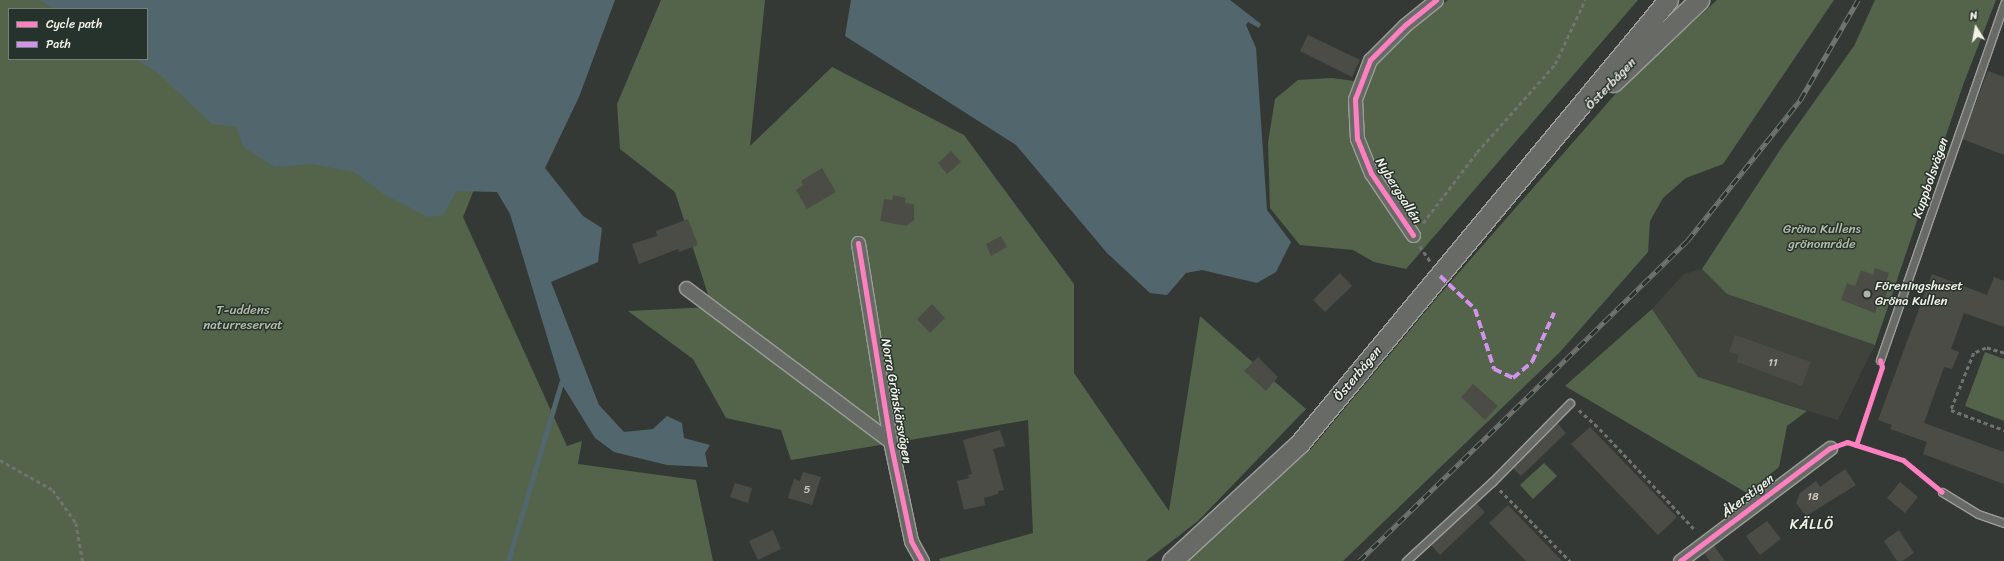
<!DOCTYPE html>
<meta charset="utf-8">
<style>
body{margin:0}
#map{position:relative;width:2004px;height:561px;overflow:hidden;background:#353935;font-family:Sriracha,sans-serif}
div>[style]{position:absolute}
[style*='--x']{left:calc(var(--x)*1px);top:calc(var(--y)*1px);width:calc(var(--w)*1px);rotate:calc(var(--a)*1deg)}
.built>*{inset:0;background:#40433b}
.green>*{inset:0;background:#54644b}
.water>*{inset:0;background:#52666d}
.stream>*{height:5px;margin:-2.5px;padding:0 2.5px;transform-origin:2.5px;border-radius:2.5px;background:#52666d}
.building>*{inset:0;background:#4c4c47}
.path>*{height:2.5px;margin-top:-1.25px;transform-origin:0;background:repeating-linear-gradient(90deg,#707370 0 4px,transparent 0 7px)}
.roads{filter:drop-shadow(1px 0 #9c9d9a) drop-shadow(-1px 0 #9c9d9a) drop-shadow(0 1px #9c9d9a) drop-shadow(0 -1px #9c9d9a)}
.lane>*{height:7px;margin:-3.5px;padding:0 3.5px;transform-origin:3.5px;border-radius:3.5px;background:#686a66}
.street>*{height:13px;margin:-6.5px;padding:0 6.5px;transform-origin:6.5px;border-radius:6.5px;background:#686a66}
.secondary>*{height:19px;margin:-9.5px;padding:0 9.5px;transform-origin:9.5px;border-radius:9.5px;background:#686a66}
.rail>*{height:4.5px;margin-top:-2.25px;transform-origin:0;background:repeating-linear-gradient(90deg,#26332d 0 9px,#707370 0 18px);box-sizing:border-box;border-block:1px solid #707370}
.quiet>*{height:4px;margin-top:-2px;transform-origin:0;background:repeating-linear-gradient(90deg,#d193ec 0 8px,transparent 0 12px)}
.cycleway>*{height:5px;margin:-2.5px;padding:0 2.5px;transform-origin:2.5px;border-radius:2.5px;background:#ff80c0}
.dots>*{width:11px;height:11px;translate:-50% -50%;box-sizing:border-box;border:2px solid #26332d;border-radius:50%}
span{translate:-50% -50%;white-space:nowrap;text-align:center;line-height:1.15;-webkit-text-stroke:3px #26332d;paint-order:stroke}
.number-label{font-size:11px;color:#cac8c0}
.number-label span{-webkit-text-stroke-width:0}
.street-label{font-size:13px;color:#f4f1e8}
.park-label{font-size:13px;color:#b6bbaa}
.poi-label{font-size:13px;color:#f4f1e8}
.left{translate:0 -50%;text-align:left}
.neighbourhood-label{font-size:14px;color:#f4f1e8;letter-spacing:1px}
.legend{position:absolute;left:8px;top:8px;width:140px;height:52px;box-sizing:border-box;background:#26332d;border:1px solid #787f78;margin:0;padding:5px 7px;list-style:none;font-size:12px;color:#f4f1e8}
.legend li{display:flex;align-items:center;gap:8px;height:20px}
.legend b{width:20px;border:1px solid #787f78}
.north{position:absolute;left:1956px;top:8px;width:40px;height:40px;-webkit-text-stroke:3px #26332d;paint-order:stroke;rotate:349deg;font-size:11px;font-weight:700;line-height:16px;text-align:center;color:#f4f1e8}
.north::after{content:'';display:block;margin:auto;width:14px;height:18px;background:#f4f1e8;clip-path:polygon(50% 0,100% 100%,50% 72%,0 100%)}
</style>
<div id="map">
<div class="built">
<div style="clip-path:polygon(1702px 269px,1727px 294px,1875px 345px,1838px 420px,1698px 377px,1652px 309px,1684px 274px)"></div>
</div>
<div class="green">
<div style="clip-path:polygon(evenodd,0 0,412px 0,494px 140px,463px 217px,567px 446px,582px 441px,578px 464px,696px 480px,713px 561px,0 561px,0 0,9px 9px,147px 9px,147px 59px,9px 59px,9px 9px)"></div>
<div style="clip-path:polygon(661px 0,765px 0,750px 146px,832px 67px,964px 135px,1074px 284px,1074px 373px,1169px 511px,1200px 316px,1306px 409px,1198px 521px,1146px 561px,940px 561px,939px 559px,1033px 533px,1028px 420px,791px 460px,781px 430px,726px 418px,693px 359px,628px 311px,712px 307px,675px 192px,620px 149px,617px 104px)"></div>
<div style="clip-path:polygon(1448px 0,1638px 0,1406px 269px,1374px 262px,1353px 250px,1300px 245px,1270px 208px,1268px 143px,1275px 99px,1298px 80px,1332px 78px,1368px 83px,1379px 60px,1409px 30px)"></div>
<div style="clip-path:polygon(1717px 0,1834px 0,1723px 164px,1686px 178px,1663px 198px,1650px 221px,1648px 252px,1560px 352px,1343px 561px,1182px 561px,1311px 449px,1441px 293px,1618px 91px)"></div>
<div style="clip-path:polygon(1875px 0,1996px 0,1963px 85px,1875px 345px,1727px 294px,1702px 269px,1782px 147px,1854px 46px)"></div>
<div style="clip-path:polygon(1652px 309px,1698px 377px,1807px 411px,1787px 426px,1779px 467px,1747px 493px,1565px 386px)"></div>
<div style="clip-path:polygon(1985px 352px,2004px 359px,2004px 421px,1965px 406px)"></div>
<div style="clip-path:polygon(1544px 463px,1557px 476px,1533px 499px,1520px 485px)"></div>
</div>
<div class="water">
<div style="clip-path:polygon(39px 0,615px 0,579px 97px,545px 168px,583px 216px,602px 228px,598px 262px,551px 282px,599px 405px,624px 432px,653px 429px,667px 416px,682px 423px,684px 438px,710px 445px,705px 453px,708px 467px,667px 465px,614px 452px,595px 438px,561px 383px,510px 214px,497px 192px,457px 191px,443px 215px,428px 217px,385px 195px,354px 172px,311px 164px,275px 167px,244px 148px,236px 127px,212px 124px,158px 73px,136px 59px,147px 59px,147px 9px,54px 9px)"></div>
<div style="clip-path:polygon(851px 0,1230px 0,1261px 24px,1259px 28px,1248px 22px,1246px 25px,1256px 48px,1267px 210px,1291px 242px,1276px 272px,1257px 283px,1202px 270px,1186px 273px,1167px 295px,1150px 293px,1107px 253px,1016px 145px,845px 36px)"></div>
</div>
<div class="stream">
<div style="--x:508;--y:561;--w:186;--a:-73.4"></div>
</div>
<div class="building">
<div style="clip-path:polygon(1308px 35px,1360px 60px,1352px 77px,1300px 51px)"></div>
<div style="clip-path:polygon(1988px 71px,2004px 77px,2004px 155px,1962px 139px)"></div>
<div style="clip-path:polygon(951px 151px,961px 162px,947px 174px,938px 163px)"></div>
<div style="clip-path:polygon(822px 168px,836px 192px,807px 209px,796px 190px,803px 185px,801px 181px)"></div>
<div style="clip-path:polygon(893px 195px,906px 198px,905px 203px,914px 204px,914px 220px,906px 226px,880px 221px,884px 199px,892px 200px)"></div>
<div style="clip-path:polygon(688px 219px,698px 245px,679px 252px,678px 249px,639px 264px,632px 244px,657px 236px,656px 231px)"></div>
<div style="clip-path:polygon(1001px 236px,1007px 247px,991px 256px,986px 244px)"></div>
<div style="clip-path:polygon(1875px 268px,1889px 273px,1885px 285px,1889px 287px,1883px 304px,1879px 302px,1875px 313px,1841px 300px,1847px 283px,1855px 286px,1861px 270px,1873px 275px)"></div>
<div style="clip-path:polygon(1340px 273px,1352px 286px,1325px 312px,1313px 300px)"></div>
<div style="clip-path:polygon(1932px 274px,1987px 295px,1994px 277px,2004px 281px,2004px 327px,1964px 313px,1951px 349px,1959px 352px,1952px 369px,1944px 367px,1924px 423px,2004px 452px,2004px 484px,1923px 454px,1927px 442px,1890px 429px,1892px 425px,1878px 420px)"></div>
<div style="clip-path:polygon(932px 304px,945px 318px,930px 333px,917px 319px)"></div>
<div style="clip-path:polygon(1735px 335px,1811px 362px,1802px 386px,1737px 362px,1739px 355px,1729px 352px)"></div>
<div style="clip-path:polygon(1258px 357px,1278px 377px,1266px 391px,1244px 371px)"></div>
<div style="clip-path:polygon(1473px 384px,1498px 406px,1485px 420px,1461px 397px)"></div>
<div style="clip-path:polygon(1557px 423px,1566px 433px,1521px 476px,1513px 468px)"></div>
<div style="clip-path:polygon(1590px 427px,1677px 517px,1658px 535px,1571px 444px)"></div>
<div style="clip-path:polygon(1000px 430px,1005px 446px,993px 449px,1004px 490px,998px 491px,998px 494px,984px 498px,985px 505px,964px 510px,957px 481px,969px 478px,968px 475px,972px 474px,963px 440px)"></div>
<div style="clip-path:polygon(1845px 469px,1856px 485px,1806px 516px,1796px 503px,1800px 493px,1816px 481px,1820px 487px)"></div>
<div style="clip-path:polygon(803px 472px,821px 477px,812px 505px,788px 498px,794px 479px,800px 481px)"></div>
<div style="clip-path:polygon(1900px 482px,1918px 497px,1905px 513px,1887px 498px)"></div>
<div style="clip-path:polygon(735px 483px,752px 488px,748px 503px,730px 497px)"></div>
<div style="clip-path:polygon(1476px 503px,1485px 512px,1440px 555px,1431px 545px)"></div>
<div style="clip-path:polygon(1508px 505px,1562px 561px,1526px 561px,1489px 523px)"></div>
<div style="clip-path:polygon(1767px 521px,1781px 539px,1760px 555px,1746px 536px)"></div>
<div style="clip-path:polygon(773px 530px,781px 549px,758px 560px,749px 541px)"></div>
<div style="clip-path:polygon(1899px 530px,1914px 553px,1902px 561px,1897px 561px,1884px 541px)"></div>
<div style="clip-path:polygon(1714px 546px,1725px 561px,1710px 561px,1704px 553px)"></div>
</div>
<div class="path">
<div style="--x:1423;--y:223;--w:89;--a:-52.7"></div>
<div style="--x:1477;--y:152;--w:118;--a:-48.4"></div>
<div style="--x:1555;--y:64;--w:71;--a:-64.9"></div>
<div style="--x:1420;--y:246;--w:18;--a:56"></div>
<div style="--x:2004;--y:353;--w:19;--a:-164"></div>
<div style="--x:1986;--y:348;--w:13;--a:157"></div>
<div style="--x:1974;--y:353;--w:61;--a:112"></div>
<div style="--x:1951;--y:410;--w:57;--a:20.7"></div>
<div style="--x:1579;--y:410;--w:28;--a:42"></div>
<div style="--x:1600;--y:429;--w:140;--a:46.7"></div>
<div style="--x:0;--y:460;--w:61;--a:29.5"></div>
<div style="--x:53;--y:490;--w:40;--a:55.1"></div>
<div style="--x:76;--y:523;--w:39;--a:80"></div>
<div style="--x:1500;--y:490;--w:100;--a:45.4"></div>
</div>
<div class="roads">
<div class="lane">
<div style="--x:1880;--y:360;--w:378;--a:-70.8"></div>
<div style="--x:1942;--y:492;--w:42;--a:31.4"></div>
<div style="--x:1978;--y:514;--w:28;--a:19"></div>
<div style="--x:1406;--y:561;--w:117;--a:-42.6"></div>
<div style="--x:1492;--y:482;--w:111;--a:-45.4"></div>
</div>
<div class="street">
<div style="--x:1413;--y:235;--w:75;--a:-124.1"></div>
<div style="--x:1371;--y:173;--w:37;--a:-112"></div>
<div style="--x:1357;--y:139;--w:40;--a:-92.9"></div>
<div style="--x:1355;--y:99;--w:42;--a:-69"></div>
<div style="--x:1370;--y:60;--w:49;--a:-45"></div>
<div style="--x:1405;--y:25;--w:40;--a:-39"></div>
<div style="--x:858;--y:243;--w:201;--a:80.8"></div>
<div style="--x:890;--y:441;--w:102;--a:78.1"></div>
<div style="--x:911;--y:541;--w:23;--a:61"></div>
<div style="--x:686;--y:288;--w:255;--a:36.9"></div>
<div style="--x:1680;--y:561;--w:188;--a:-37"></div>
</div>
<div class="secondary">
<div style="--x:1613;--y:82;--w:119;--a:-43.6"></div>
<div style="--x:1172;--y:561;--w:173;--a:-42.7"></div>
<div style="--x:1299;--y:444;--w:577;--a:-50.27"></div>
</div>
</div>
<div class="rail">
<div style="--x:1359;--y:561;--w:458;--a:-44.3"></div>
<div style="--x:1687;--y:241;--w:181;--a:-51.3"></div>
<div style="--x:1800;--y:100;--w:116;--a:-59.9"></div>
</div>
<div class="quiet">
<div style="--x:1440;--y:276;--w:48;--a:43.3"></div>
<div style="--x:1475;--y:309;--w:63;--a:72.4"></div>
<div style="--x:1494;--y:369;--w:21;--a:25"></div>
<div style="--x:1513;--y:378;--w:25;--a:-40"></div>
<div style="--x:1532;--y:362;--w:54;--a:-65.8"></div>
</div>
<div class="cycleway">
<div style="--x:1413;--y:235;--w:75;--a:-124.1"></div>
<div style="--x:1371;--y:173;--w:37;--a:-112"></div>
<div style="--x:1357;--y:139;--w:40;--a:-92.9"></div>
<div style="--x:1355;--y:99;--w:42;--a:-69"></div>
<div style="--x:1370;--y:60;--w:49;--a:-45"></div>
<div style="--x:1405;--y:25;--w:40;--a:-39"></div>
<div style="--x:858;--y:243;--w:201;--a:80.8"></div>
<div style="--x:890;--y:441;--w:102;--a:78.1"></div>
<div style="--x:911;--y:541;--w:23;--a:61"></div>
<div style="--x:1856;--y:445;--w:82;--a:-71.6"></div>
<div style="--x:1882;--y:367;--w:7;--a:-106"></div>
<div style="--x:1680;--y:561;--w:188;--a:-37"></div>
<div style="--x:1830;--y:448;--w:18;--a:-19"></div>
<div style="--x:1847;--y:442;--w:59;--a:17.8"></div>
<div style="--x:1903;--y:460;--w:50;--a:39.4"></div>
</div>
<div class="dots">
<div style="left:1867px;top:294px;background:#b1b1a9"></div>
</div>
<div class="number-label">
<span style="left:1773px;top:363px">11</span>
<span style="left:807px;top:490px">5</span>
<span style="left:1813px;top:497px">18</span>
</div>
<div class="street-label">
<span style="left:1611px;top:84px;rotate:-46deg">Österbågen</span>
<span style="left:1931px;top:178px;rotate:-71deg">Kuppbolsvägen</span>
<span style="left:1398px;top:191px;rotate:58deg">Nybergsallén</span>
<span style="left:1358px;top:374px;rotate:-50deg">Österbågen</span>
<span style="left:896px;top:401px;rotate:80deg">Norra Grönskärsvägen</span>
<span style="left:1748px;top:496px;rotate:-37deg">Åkerstigen</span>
</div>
<div class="park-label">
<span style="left:1822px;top:237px">Gröna Kullens<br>grönområde</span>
<span style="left:243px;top:318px">T-uddens<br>naturreservat</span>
</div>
<div class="poi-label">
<span class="left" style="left:1875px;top:294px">Föreningshuset<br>Gröna Kullen</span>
</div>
<div class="neighbourhood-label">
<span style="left:1812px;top:525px">KÄLLÖ</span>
</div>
<ul class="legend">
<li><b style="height:5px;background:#ff80c0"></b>Cycle path</li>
<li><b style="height:5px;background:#d193ec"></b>Path</li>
</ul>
<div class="north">N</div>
</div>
